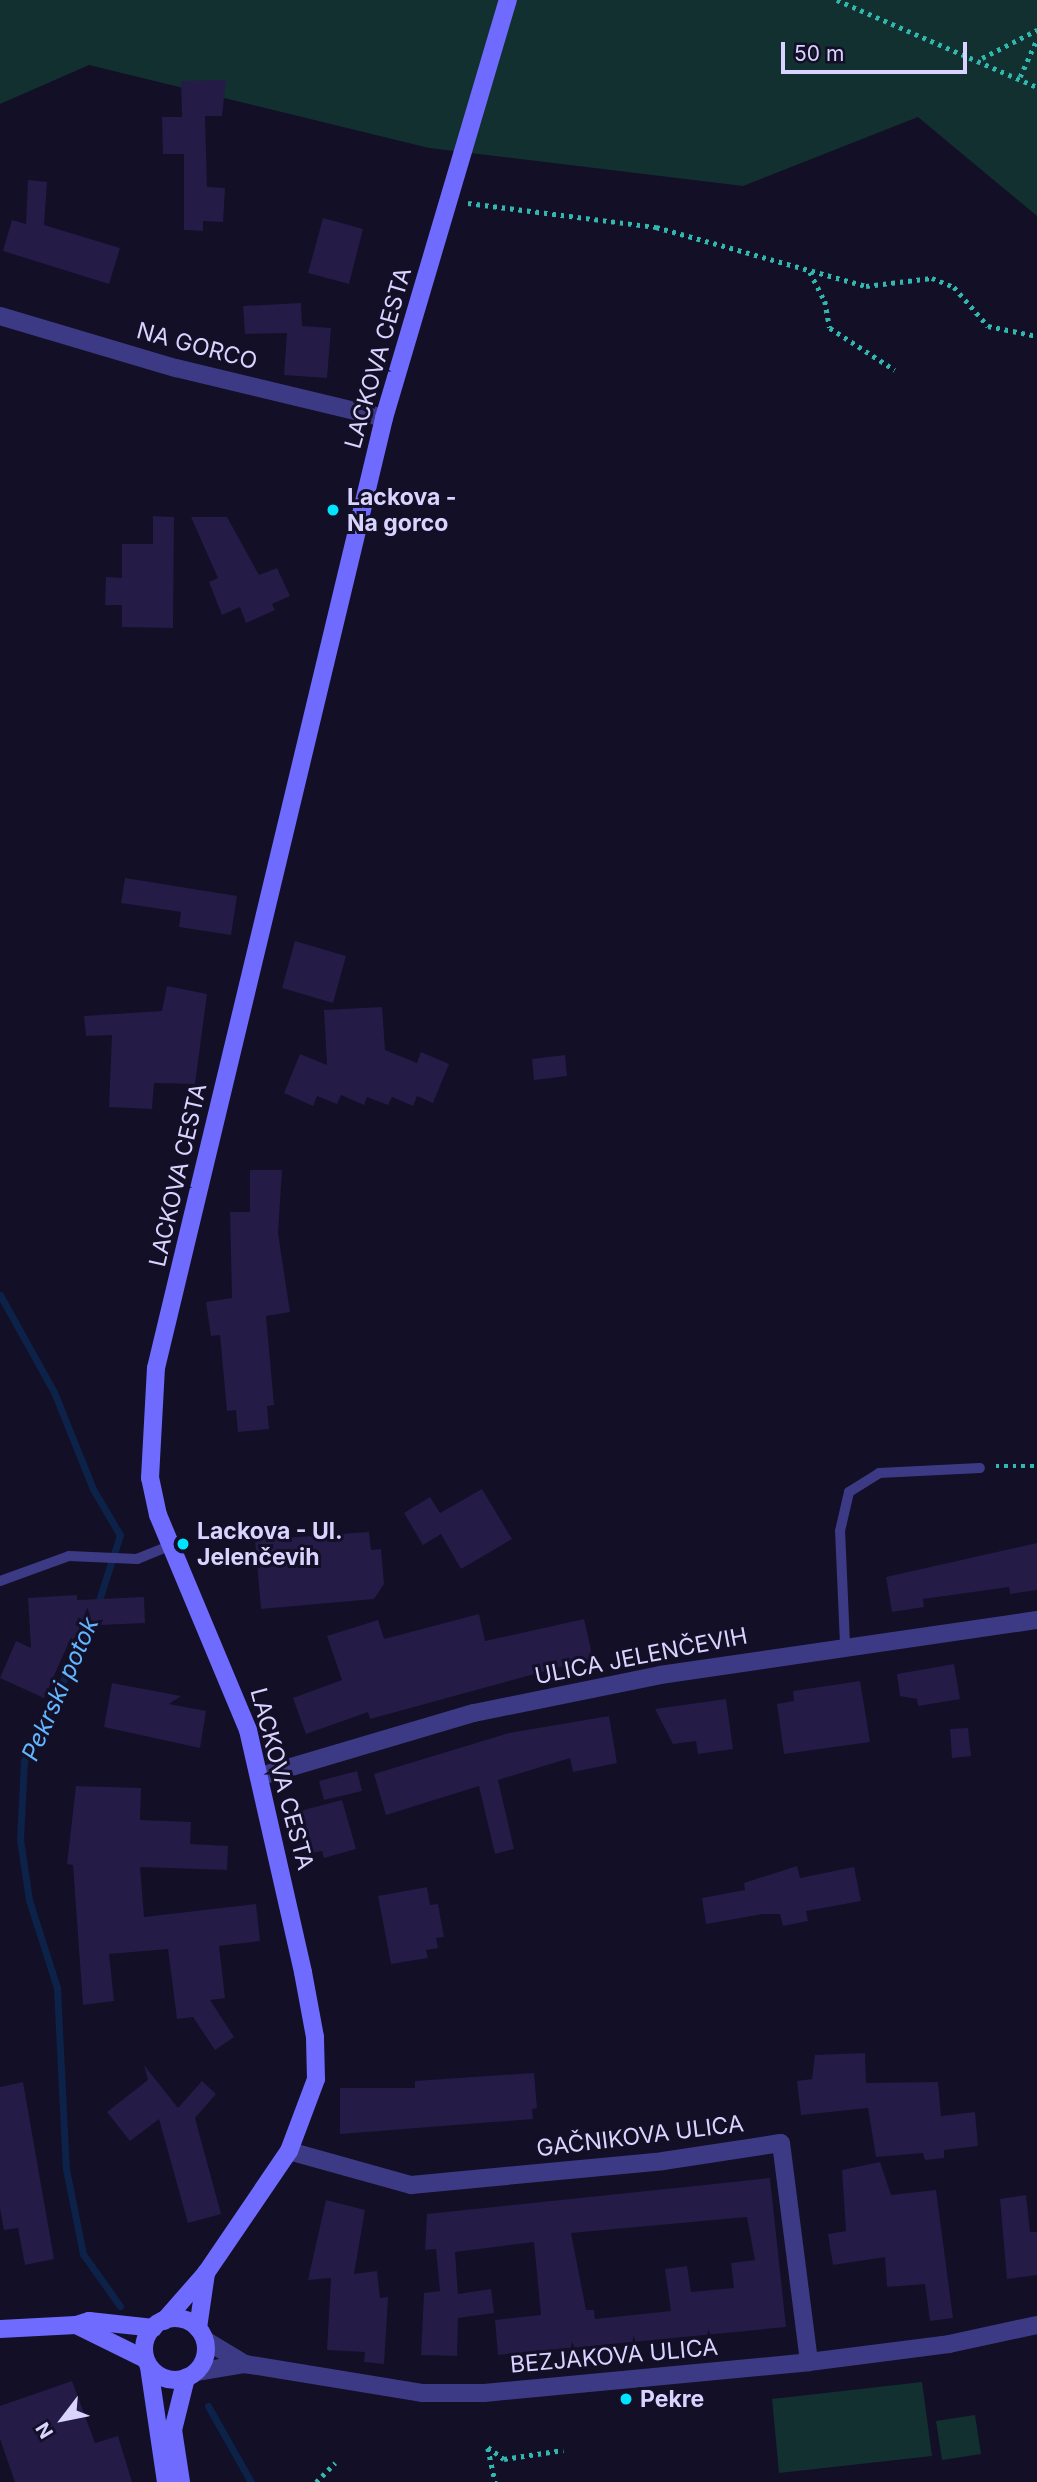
<!DOCTYPE html>
<meta charset="utf-8">
<style>
body{margin:0}
#map{position:relative;width:1037px;height:2482px;overflow:hidden;background:#130f26;font-family:Inter,sans-serif}
div>[style]{position:absolute}
[style*='--x']{left:calc(var(--x)*1px);top:calc(var(--y)*1px);width:calc(var(--w)*1px);rotate:calc(var(--a)*1deg)}
.green>*{inset:0;background:#12302f}
.stream>*{height:7px;margin:-3.5px;padding:0 3.5px;transform-origin:3.5px;border-radius:3.5px;background:#0c2248}
.building>*{inset:0;background:#241b47}
.path>*{height:4.5px;margin-top:-2.25px;transform-origin:0;background:repeating-linear-gradient(90deg,#2fb8b0 0 3.5px,transparent 0 8.5px)}
.lane>*{height:10px;margin:-5px;padding:0 5px;transform-origin:5px;border-radius:5px;background:#3d3a85}
.street>*{height:18px;margin:-9px;padding:0 9px;transform-origin:9px;border-radius:9px;background:#3d3a85}
.secondary>*{height:18px;margin:-9px;padding:0 9px;transform-origin:9px;border-radius:9px;background:#6f6bff}
.secondary>.ring{margin:-9px;padding:0;box-sizing:content-box;background:none;border:18px solid #6f6bff;border-radius:50%}
.dots>*{width:19px;height:19px;translate:-50% -50%;box-sizing:border-box;border:4px solid #130f26;border-radius:50%}
span{translate:-50% -50%;white-space:nowrap;text-align:center;line-height:1.15;-webkit-text-stroke:6px #130f26;paint-order:stroke}
.street-label{font-size:23px;color:#d9d4ff}
.poi-label{font-size:23px;color:#d9d4ff;font-weight:700}
.left{translate:0 -50%;text-align:left}
.water-label{font-size:24px;color:#62b6ff;font-style:italic}
.north{position:absolute;left:28px;top:2384px;width:70px;height:70px;-webkit-text-stroke:5px #130f26;paint-order:stroke;rotate:238deg;font-size:19px;font-weight:700;line-height:28px;text-align:center;color:#d9d4ff}
.north::after{content:'';display:block;margin:auto;width:24px;height:32px;background:#d9d4ff;clip-path:polygon(50% 0,100% 100%,50% 72%,0 100%)}
.scale{position:absolute;left:781px;top:42px;width:186px;height:32px;box-sizing:border-box;border:4px solid #d9d4ff;border-top:0;padding-left:9px;font-size:21px;line-height:24px;white-space:nowrap;color:#d9d4ff;-webkit-text-stroke:5px #130f26;paint-order:stroke}
</style>
<div id="map">
<div class="green">
<div style="clip-path:polygon(0 0,1037px 0,1037px 216px,918px 117px,743px 186px,429px 148px,89px 65px,0 104px)"></div>
<div style="clip-path:polygon(922px 2382px,932px 2456px,779px 2473px,772px 2399px)"></div>
<div style="clip-path:polygon(975px 2415px,981px 2454px,942px 2460px,936px 2421px)"></div>
</div>
<div class="stream">
<div style="--x:0;--y:1295;--w:111;--a:60.9"></div>
<div style="--x:54;--y:1392;--w:105;--a:68.1"></div>
<div style="--x:93;--y:1489;--w:53;--a:59.6"></div>
<div style="--x:120;--y:1535;--w:75;--a:107.9"></div>
<div style="--x:94;--y:1617;--w:160;--a:115.9"></div>
<div style="--x:24;--y:1761;--w:78;--a:92.9"></div>
<div style="--x:20;--y:1839;--w:62;--a:81.6"></div>
<div style="--x:29;--y:1900;--w:92;--a:72.3"></div>
<div style="--x:57;--y:1988;--w:181;--a:87.2"></div>
<div style="--x:66;--y:2169;--w:87;--a:78.7"></div>
<div style="--x:83;--y:2254;--w:64;--a:54.6"></div>
<div style="--x:208;--y:2406;--w:87;--a:60.5"></div>
</div>
<div class="building">
<div style="clip-path:polygon(226px 80px,222px 116px,205px 116px,207px 187px,225px 188px,223px 222px,203px 221px,203px 231px,184px 230px,184px 154px,163px 154px,162px 117px,182px 117px,181px 81px)"></div>
<div style="clip-path:polygon(28px 180px,47px 182px,44px 225px,120px 248px,109px 284px,3px 251px,12px 220px,26px 224px)"></div>
<div style="clip-path:polygon(323px 218px,363px 229px,349px 284px,308px 273px)"></div>
<div style="clip-path:polygon(301px 303px,302px 326px,331px 328px,327px 378px,284px 375px,287px 333px,245px 334px,243px 306px)"></div>
<div style="clip-path:polygon(153px 516px,174px 517px,173px 628px,122px 627px,122px 605px,105px 605px,106px 577px,122px 578px,122px 544px,153px 544px)"></div>
<div style="clip-path:polygon(191px 517px,227px 517px,259px 575px,277px 568px,290px 596px,272px 604px,275px 610px,246px 623px,240px 607px,222px 615px,209px 582px,218px 578px)"></div>
<div style="clip-path:polygon(125px 878px,237px 896px,231px 935px,179px 927px,181px 912px,121px 903px)"></div>
<div style="clip-path:polygon(295px 941px,346px 956px,333px 1003px,282px 988px)"></div>
<div style="clip-path:polygon(167px 986px,207px 994px,195px 1084px,154px 1083px,152px 1109px,109px 1107px,112px 1035px,86px 1036px,84px 1016px,162px 1011px)"></div>
<div style="clip-path:polygon(382px 1007px,385px 1050px,417px 1063px,421px 1052px,449px 1064px,433px 1103px,417px 1096px,413px 1106px,392px 1097px,388px 1105px,367px 1097px,364px 1105px,341px 1095px,337px 1104px,317px 1096px,313px 1106px,284px 1093px,300px 1054px,327px 1065px,324px 1010px)"></div>
<div style="clip-path:polygon(565px 1055px,567px 1076px,534px 1080px,532px 1059px)"></div>
<div style="clip-path:polygon(250px 1170px,282px 1170px,278px 1233px,290px 1312px,266px 1316px,274px 1405px,267px 1406px,269px 1429px,238px 1432px,236px 1410px,227px 1411px,220px 1335px,211px 1336px,206px 1302px,232px 1298px,230px 1212px,250px 1212px)"></div>
<div style="clip-path:polygon(482px 1489px,512px 1539px,461px 1569px,441px 1534px,423px 1545px,404px 1513px,430px 1497px,440px 1513px)"></div>
<div style="clip-path:polygon(369px 1532px,371px 1550px,381px 1549px,384px 1584px,374px 1599px,261px 1609px,255px 1540px)"></div>
<div style="clip-path:polygon(1037px 1543px,1037px 1590px,1010px 1594px,1009px 1587px,923px 1599px,924px 1607px,892px 1612px,886px 1577px)"></div>
<div style="clip-path:polygon(77px 1595px,77px 1600px,144px 1597px,145px 1623px,79px 1626px,79px 1641px,69px 1642px,44px 1698px,0 1678px,16px 1641px,31px 1648px,28px 1598px)"></div>
<div style="clip-path:polygon(479px 1614px,485px 1641px,584px 1619px,593px 1658px,370px 1719px,368px 1712px,306px 1734px,293px 1698px,342px 1680px,327px 1636px,378px 1620px,384px 1639px)"></div>
<div style="clip-path:polygon(954px 1664px,960px 1699px,918px 1706px,917px 1699px,900px 1696px,897px 1674px)"></div>
<div style="clip-path:polygon(860px 1681px,870px 1742px,784px 1754px,777px 1704px,794px 1701px,793px 1691px)"></div>
<div style="clip-path:polygon(112px 1683px,181px 1696px,169px 1704px,206px 1711px,200px 1748px,104px 1727px)"></div>
<div style="clip-path:polygon(726px 1699px,733px 1749px,698px 1754px,696px 1741px,673px 1744px,655px 1709px)"></div>
<div style="clip-path:polygon(609px 1716px,617px 1763px,573px 1772px,570px 1758px,498px 1780px,514px 1849px,495px 1854px,479px 1786px,386px 1815px,374px 1774px,509px 1733px)"></div>
<div style="clip-path:polygon(968px 1728px,971px 1756px,952px 1758px,950px 1729px)"></div>
<div style="clip-path:polygon(357px 1771px,362px 1791px,324px 1800px,319px 1781px)"></div>
<div style="clip-path:polygon(76px 1786px,141px 1788px,140px 1820px,191px 1822px,190px 1844px,228px 1846px,227px 1870px,140px 1867px,144px 1917px,256px 1904px,260px 1941px,219px 1946px,225px 1998px,210px 2000px,234px 2037px,215px 2050px,193px 2017px,177px 2019px,168px 1949px,109px 1954px,114px 2001px,83px 2005px,73px 1865px,67px 1864px)"></div>
<div style="clip-path:polygon(342px 1800px,356px 1849px,324px 1858px,322px 1851px,312px 1853px,300px 1811px)"></div>
<div style="clip-path:polygon(797px 1866px,800px 1878px,854px 1867px,861px 1901px,806px 1911px,808px 1921px,783px 1926px,780px 1914px,763px 1914px,706px 1924px,702px 1898px,745px 1890px,744px 1883px)"></div>
<div style="clip-path:polygon(427px 1887px,430px 1905px,438px 1904px,444px 1937px,436px 1938px,438px 1948px,426px 1950px,428px 1958px,391px 1964px,378px 1896px)"></div>
<div style="clip-path:polygon(865px 2053px,866px 2083px,938px 2082px,941px 2116px,975px 2112px,978px 2146px,944px 2150px,944px 2158px,925px 2160px,923px 2153px,876px 2157px,868px 2108px,801px 2115px,797px 2081px,812px 2079px,815px 2055px)"></div>
<div style="clip-path:polygon(144px 2065px,178px 2108px,202px 2081px,216px 2094px,195px 2118px,221px 2214px,188px 2223px,159px 2119px,130px 2141px,107px 2112px,148px 2080px)"></div>
<div style="clip-path:polygon(534px 2073px,537px 2108px,532px 2109px,533px 2119px,340px 2134px,340px 2088px,415px 2088px,415px 2081px)"></div>
<div style="clip-path:polygon(23px 2082px,54px 2259px,25px 2265px,18px 2228px,4px 2230px,0 2208px,0 2087px)"></div>
<div style="clip-path:polygon(880px 2162px,891px 2195px,936px 2190px,953px 2318px,930px 2321px,925px 2284px,887px 2287px,885px 2257px,833px 2265px,828px 2234px,846px 2231px,842px 2170px)"></div>
<div style="clip-path:polygon(evenodd,770px 2178px,786px 2327px,498px 2355px,495px 2320px,541px 2315px,534px 2242px,455px 2252px,458px 2294px,491px 2289px,494px 2313px,458px 2318px,457px 2356px,421px 2355px,424px 2293px,440px 2291px,436px 2249px,425px 2250px,427px 2214px,770px 2178px,747px 2217px,755px 2260px,731px 2263px,734px 2288px,691px 2292px,687px 2266px,665px 2269px,671px 2311px,595px 2319px,594px 2310px,586px 2310px,571px 2233px,747px 2217px)"></div>
<div style="clip-path:polygon(1026px 2195px,1030px 2232px,1037px 2232px,1037px 2275px,1007px 2279px,1000px 2199px)"></div>
<div style="clip-path:polygon(326px 2200px,365px 2210px,354px 2274px,377px 2271px,380px 2298px,388px 2297px,384px 2364px,364px 2362px,365px 2352px,327px 2350px,331px 2278px,308px 2280px)"></div>
<div style="clip-path:polygon(72px 2381px,95px 2443px,118px 2436px,132px 2482px,15px 2482px,0 2439px,0 2406px)"></div>
</div>
<div class="path">
<div style="--x:837;--y:0;--w:218;--a:23.5"></div>
<div style="--x:982;--y:58;--w:62;--a:-27"></div>
<div style="--x:1020;--y:77;--w:42;--a:-65.9"></div>
<div style="--x:468;--y:203;--w:190;--a:7.3"></div>
<div style="--x:656;--y:227;--w:218;--a:15.7"></div>
<div style="--x:866;--y:286;--w:66;--a:-6.9"></div>
<div style="--x:932;--y:278;--w:24;--a:22"></div>
<div style="--x:954;--y:287;--w:52;--a:48.9"></div>
<div style="--x:988;--y:326;--w:50;--a:11.5"></div>
<div style="--x:810;--y:272;--w:33;--a:63"></div>
<div style="--x:825;--y:301;--w:27;--a:80"></div>
<div style="--x:830;--y:328;--w:77;--a:32.9"></div>
<div style="--x:996;--y:1466;--w:41;--a:0"></div>
<div style="--x:488;--y:2447;--w:20;--a:37"></div>
<div style="--x:504;--y:2459;--w:60;--a:-8.7"></div>
<div style="--x:488;--y:2448;--w:35;--a:78"></div>
<div style="--x:316;--y:2482;--w:27;--a:-45"></div>
</div>
<div class="lane">
<div style="--x:0;--y:1581;--w:73;--a:-19.9"></div>
<div style="--x:69;--y:1556;--w:68;--a:2.5"></div>
<div style="--x:137;--y:1559;--w:35;--a:-22"></div>
<div style="--x:845;--y:1644;--w:113;--a:-92.5"></div>
<div style="--x:840;--y:1531;--w:40;--a:-77"></div>
<div style="--x:849;--y:1492;--w:36;--a:-32"></div>
<div style="--x:879;--y:1473;--w:101;--a:-2.8"></div>
</div>
<div class="street">
<div style="--x:0;--y:316;--w:184;--a:16.5"></div>
<div style="--x:176;--y:368;--w:214;--a:13.5"></div>
<div style="--x:261;--y:1776;--w:222;--a:-16.5"></div>
<div style="--x:474;--y:1713;--w:190;--a:-11.5"></div>
<div style="--x:660;--y:1675;--w:381;--a:-8.3"></div>
<div style="--x:289;--y:2151;--w:127;--a:15.6"></div>
<div style="--x:411;--y:2185;--w:253;--a:-5.4"></div>
<div style="--x:663;--y:2161;--w:119;--a:-8.7"></div>
<div style="--x:781;--y:2143;--w:221;--a:82.7"></div>
<div style="--x:205;--y:2340;--w:47;--a:31"></div>
<div style="--x:196;--y:2372;--w:50;--a:-9.3"></div>
<div style="--x:245;--y:2364;--w:179;--a:9.3"></div>
<div style="--x:422;--y:2393;--w:62;--a:0"></div>
<div style="--x:484;--y:2393;--w:326;--a:-5.4"></div>
<div style="--x:809;--y:2362;--w:141;--a:-7.3"></div>
<div style="--x:949;--y:2344;--w:90;--a:-12.2"></div>
</div>
<div class="secondary">
<div class="ring" style="left:144px;top:2318px;width:44px;height:44px"></div>
<div style="--x:164;--y:2321;--w:64;--a:-48.8"></div>
<div style="--x:206;--y:2273;--w:148;--a:-55.8"></div>
<div style="--x:289;--y:2151;--w:77;--a:-69.4"></div>
<div style="--x:316;--y:2079;--w:42;--a:-91.4"></div>
<div style="--x:315;--y:2037;--w:66;--a:-100.5"></div>
<div style="--x:303;--y:1972;--w:248;--a:-102.8"></div>
<div style="--x:248;--y:1730;--w:233;--a:-112.7"></div>
<div style="--x:158;--y:1515;--w:38;--a:-102"></div>
<div style="--x:150;--y:1478;--w:110;--a:-86.9"></div>
<div style="--x:156;--y:1368;--w:977;--a:-76.5"></div>
<div style="--x:384;--y:418;--w:436;--a:-73.5"></div>
<div style="--x:76;--y:2325;--w:14;--a:-17"></div>
<div style="--x:89;--y:2321;--w:65;--a:6.1"></div>
<div style="--x:198;--y:2328;--w:56;--a:-81.7"></div>
<div style="--x:0;--y:2329;--w:76;--a:-3"></div>
<div style="--x:76;--y:2325;--w:77;--a:26.2"></div>
<div style="--x:149;--y:2367;--w:116;--a:81.6"></div>
<div style="--x:181;--y:2482;--w:53;--a:-98.7"></div>
<div style="--x:173;--y:2430;--w:54;--a:-76"></div>
</div>
<div class="dots">
<div style="left:333px;top:510px;background:#00e5ff"></div>
<div style="left:183px;top:1544px;background:#00e5ff"></div>
<div style="left:626px;top:2399px;background:#00e5ff"></div>
</div>
<div class="street-label">
<span style="left:197px;top:346px;rotate:15deg">NA GORCO</span>
<span style="left:378px;top:358px;rotate:-74deg">LACKOVA CESTA</span>
<span style="left:178px;top:1175px;rotate:-77deg">LACKOVA CESTA</span>
<span style="left:641px;top:1656px;rotate:-11deg">ULICA JELENČEVIH</span>
<span style="left:282px;top:1779px;rotate:75deg">LACKOVA CESTA</span>
<span style="left:640px;top:2136px;rotate:-7deg">GAČNIKOVA ULICA</span>
<span style="left:614px;top:2356px;rotate:-5deg">BEZJAKOVA ULICA</span>
</div>
<div class="poi-label">
<span class="left" style="left:347px;top:510px">Lackova -<br>Na gorco</span>
<span class="left" style="left:197px;top:1544px">Lackova - Ul.<br>Jelenčevih</span>
<span class="left" style="left:640px;top:2399px">Pekre</span>
</div>
<div class="water-label">
<span style="left:60px;top:1689px;rotate:-66deg">Pekrski potok</span>
</div>
<div class="north">N</div>
<div class="scale">50 m</div>
</div>
